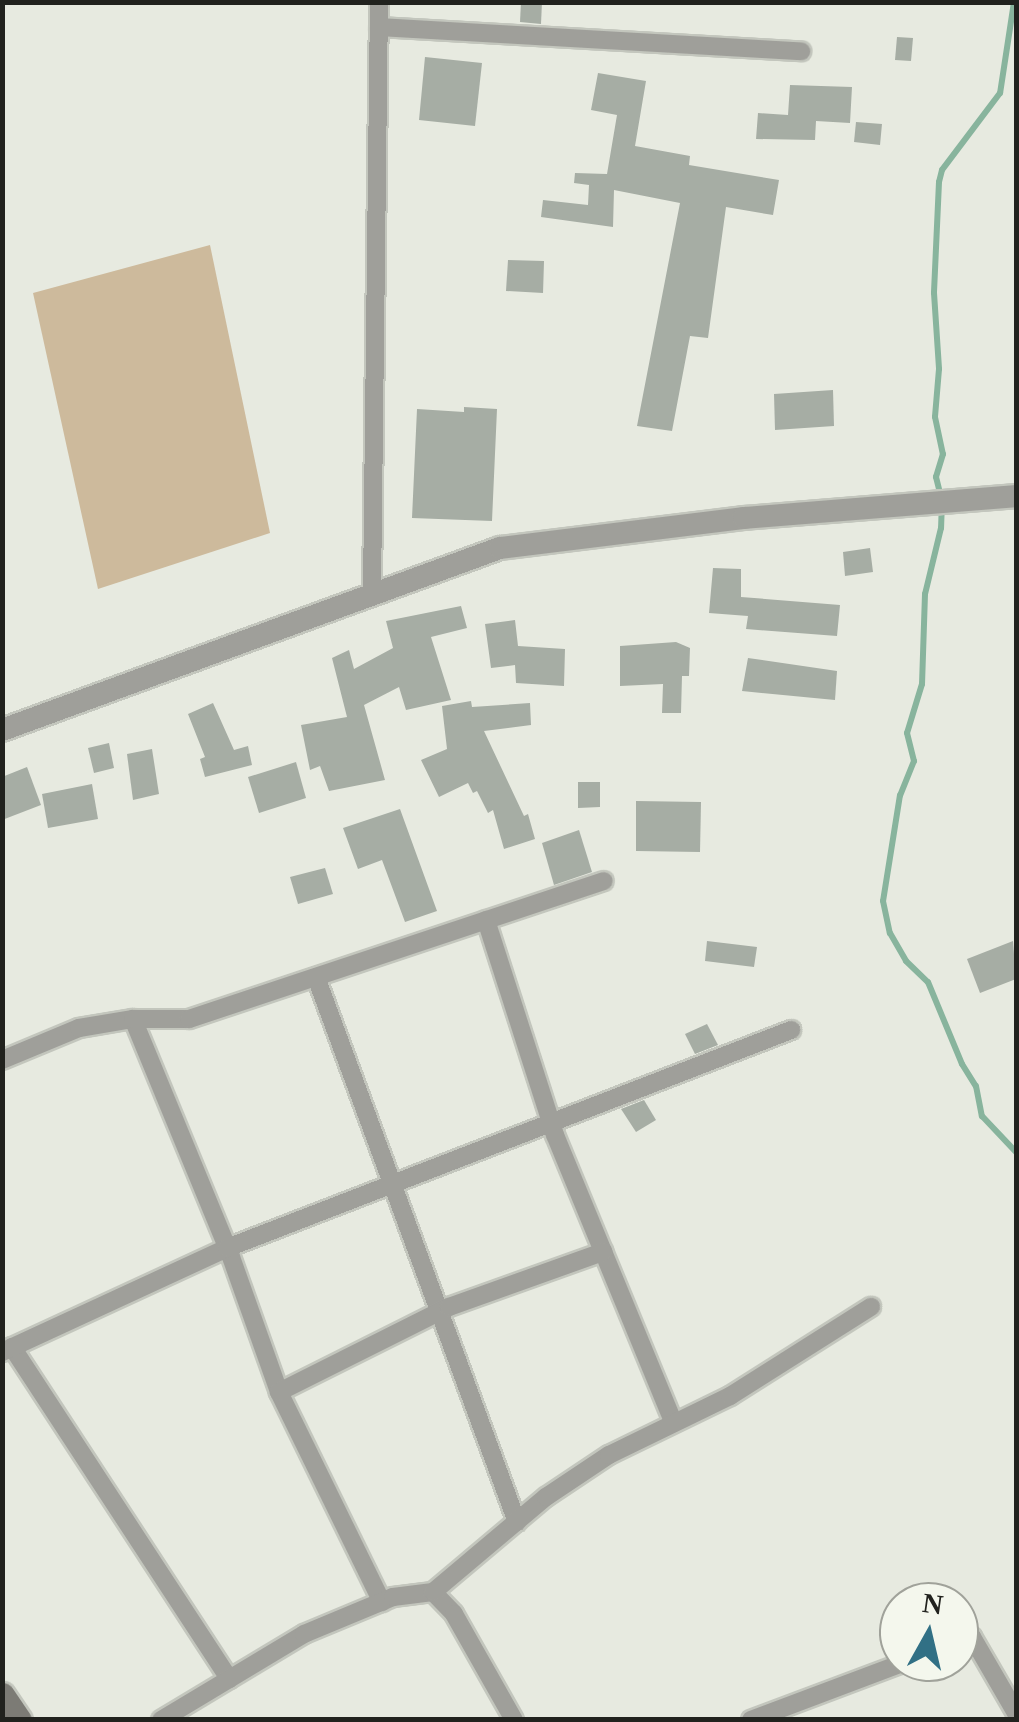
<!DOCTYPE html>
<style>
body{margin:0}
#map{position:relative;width:1019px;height:1722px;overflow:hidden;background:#e7eae0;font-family:Georgia,serif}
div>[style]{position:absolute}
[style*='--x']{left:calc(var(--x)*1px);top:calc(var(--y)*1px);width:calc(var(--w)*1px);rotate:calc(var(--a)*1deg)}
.green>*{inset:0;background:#cdba9c}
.stream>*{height:6px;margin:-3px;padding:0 3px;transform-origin:3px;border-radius:3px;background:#88b49d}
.building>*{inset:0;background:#a6ada4}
.roads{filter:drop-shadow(2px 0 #c3c6bd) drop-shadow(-2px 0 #c3c6bd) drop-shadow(0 2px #c3c6bd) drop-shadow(0 -2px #c3c6bd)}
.minor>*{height:18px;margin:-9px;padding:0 9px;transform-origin:9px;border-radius:9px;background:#9f9f9a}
.tertiary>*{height:22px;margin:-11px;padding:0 11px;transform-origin:11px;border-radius:11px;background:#9f9f9a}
.secondary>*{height:25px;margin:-12.5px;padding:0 12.5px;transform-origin:12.5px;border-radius:12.5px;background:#7c7b75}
span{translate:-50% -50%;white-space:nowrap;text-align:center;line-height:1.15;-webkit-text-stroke:9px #f4f7ed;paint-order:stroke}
.frame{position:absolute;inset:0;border:5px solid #21221e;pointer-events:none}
.north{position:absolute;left:879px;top:1582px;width:100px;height:100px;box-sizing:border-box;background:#f4f7ed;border:2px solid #a0a29a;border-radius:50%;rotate:8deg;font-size:28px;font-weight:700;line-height:40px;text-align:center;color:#21221e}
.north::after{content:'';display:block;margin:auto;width:35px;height:45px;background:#317085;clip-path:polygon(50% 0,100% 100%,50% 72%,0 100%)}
</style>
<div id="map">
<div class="green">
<div style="clip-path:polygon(210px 245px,270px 533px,98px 589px,33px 293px)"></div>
</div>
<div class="stream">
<div style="--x:1014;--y:2;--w:92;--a:98.7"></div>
<div style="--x:1000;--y:93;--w:96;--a:127"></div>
<div style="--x:942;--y:170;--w:12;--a:104"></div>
<div style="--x:939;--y:182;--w:111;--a:92.6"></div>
<div style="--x:934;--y:293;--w:76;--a:86.2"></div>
<div style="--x:939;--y:369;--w:48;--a:94.8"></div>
<div style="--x:935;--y:417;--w:38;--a:78"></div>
<div style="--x:943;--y:454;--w:24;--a:107"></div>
<div style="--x:936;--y:477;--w:25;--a:76"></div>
<div style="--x:942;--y:501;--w:27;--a:92"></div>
<div style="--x:941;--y:528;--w:68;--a:103.6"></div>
<div style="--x:925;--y:594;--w:90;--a:91.9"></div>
<div style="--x:922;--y:684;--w:51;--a:107"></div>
<div style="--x:907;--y:733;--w:29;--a:76"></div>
<div style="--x:914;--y:761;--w:37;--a:112"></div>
<div style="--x:900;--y:795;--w:107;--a:99.1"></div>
<div style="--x:883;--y:901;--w:33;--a:78"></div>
<div style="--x:890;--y:933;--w:32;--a:60"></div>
<div style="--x:906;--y:961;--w:30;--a:44"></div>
<div style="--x:928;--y:982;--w:89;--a:67.5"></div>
<div style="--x:962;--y:1064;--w:26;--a:58"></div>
<div style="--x:976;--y:1086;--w:31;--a:79"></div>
<div style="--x:982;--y:1116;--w:50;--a:46.6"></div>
</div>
<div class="building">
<div style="clip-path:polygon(521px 2px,542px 2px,541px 24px,520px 22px)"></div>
<div style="clip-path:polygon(897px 37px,913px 38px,911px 61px,895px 60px)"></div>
<div style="clip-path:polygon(425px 57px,482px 63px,475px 126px,419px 120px)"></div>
<div style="clip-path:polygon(598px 73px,646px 81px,635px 146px,690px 156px,689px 165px,779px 180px,773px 215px,726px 207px,708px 338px,690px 336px,672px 431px,637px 426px,680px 203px,614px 190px,613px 227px,541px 217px,543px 200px,588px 205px,589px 185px,574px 183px,575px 173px,607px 174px,617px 115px,591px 110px)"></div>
<div style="clip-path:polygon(790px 85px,852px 87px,850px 123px,816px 121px,815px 140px,756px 139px,758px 113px,788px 115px)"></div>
<div style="clip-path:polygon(856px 122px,882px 124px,880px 145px,854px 142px)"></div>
<div style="clip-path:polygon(508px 260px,544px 261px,543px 293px,506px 291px)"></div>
<div style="clip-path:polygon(833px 390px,834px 426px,775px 430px,774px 394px)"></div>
<div style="clip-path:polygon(464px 407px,497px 409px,492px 521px,412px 518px,417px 409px,464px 412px)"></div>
<div style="clip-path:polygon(870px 548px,873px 572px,845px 576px,843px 552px)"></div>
<div style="clip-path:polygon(713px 568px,741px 569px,741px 597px,840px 605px,837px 636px,746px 629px,748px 616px,709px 613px)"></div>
<div style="clip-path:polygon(461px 606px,467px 628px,431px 637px,451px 700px,406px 710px,399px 687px,364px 705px,385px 780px,329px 791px,320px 766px,310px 770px,301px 725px,347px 717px,332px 658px,349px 650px,354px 669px,393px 648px,386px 621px)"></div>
<div style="clip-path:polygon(515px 620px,518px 646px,565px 649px,564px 686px,516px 683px,515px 665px,491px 668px,485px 624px)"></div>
<div style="clip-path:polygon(676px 642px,690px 648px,689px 676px,682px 676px,681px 713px,662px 713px,663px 684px,620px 686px,620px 646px)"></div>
<div style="clip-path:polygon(748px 658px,837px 671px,835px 700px,742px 691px)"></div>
<div style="clip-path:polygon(471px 701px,472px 707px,530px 703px,531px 725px,484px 731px,524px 816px,528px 814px,535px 839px,504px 849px,493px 810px,488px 813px,477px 791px,473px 793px,468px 783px,439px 797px,421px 760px,447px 749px,442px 706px)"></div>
<div style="clip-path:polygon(213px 703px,234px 750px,248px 746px,252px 765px,205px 777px,200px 759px,205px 757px,188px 714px)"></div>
<div style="clip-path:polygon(109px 743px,114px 768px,94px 773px,88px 748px)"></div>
<div style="clip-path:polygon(152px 749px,159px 794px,133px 800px,127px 754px)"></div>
<div style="clip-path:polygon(296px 762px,306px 798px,259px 813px,248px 777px)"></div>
<div style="clip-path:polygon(27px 767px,41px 805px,2px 820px,2px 777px)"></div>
<div style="clip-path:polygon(578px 782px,600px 782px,600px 807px,578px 808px)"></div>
<div style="clip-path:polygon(92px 784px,98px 819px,48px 828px,42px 794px)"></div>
<div style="clip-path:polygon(636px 801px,701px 802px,700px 852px,636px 851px)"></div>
<div style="clip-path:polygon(400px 809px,437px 911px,405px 922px,382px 860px,358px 869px,343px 828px)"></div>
<div style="clip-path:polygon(579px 830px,592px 872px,554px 885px,542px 843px)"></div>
<div style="clip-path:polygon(325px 868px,333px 894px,298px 904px,290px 877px)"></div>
<div style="clip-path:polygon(707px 941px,757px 947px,754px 967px,705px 961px)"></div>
<div style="clip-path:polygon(1013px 941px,1016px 979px,980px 993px,967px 959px)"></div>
<div style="clip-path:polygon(707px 1024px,718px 1045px,695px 1054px,685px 1034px)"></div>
<div style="clip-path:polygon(644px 1100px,656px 1120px,636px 1132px,621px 1109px)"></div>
</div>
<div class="roads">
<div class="minor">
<div style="--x:379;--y:27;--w:423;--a:3.3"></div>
<div style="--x:372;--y:591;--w:589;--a:-89.32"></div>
<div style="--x:486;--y:920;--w:226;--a:72.2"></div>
<div style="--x:555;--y:1135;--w:309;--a:67.6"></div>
<div style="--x:316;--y:977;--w:581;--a:69.76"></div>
<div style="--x:133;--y:1019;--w:257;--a:67.6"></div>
<div style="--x:231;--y:1257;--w:143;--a:70.4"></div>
<div style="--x:279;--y:1392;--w:234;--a:63.9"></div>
<div style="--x:2;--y:1060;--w:83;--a:-22.6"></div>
<div style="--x:79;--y:1028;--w:55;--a:-9.5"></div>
<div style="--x:133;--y:1019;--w:56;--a:0"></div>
<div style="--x:189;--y:1019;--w:437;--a:-18.4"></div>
<div style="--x:12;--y:1347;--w:397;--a:56.8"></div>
<div style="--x:2;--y:1352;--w:248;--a:-24.8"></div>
<div style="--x:227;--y:1248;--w:605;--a:-21.13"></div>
<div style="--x:279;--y:1392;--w:190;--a:-26.6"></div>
<div style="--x:449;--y:1307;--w:164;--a:-19.7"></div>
<div style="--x:433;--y:1592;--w:30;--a:46"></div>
<div style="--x:454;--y:1614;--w:122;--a:60.5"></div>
<div style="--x:959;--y:1642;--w:14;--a:-21"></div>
<div style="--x:972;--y:1637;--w:88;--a:59.9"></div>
<div style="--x:161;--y:1720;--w:167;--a:-31"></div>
<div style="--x:304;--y:1634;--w:96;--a:-22.6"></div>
<div style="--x:393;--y:1597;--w:40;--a:-7.1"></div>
<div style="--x:433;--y:1592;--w:148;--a:-40.1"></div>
<div style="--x:546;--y:1497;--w:76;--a:-33.7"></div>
<div style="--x:609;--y:1455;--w:135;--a:-26"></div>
<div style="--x:730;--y:1396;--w:167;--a:-32.3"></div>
<div style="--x:751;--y:1720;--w:165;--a:-20.6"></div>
</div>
<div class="tertiary">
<div style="--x:2;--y:730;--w:530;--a:-20.08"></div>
<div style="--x:500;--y:548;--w:246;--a:-7"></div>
<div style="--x:744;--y:518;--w:273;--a:-4.6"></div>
</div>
<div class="secondary">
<div style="--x:2;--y:1695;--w:30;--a:56"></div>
</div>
</div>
<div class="frame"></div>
<div class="north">N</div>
</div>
